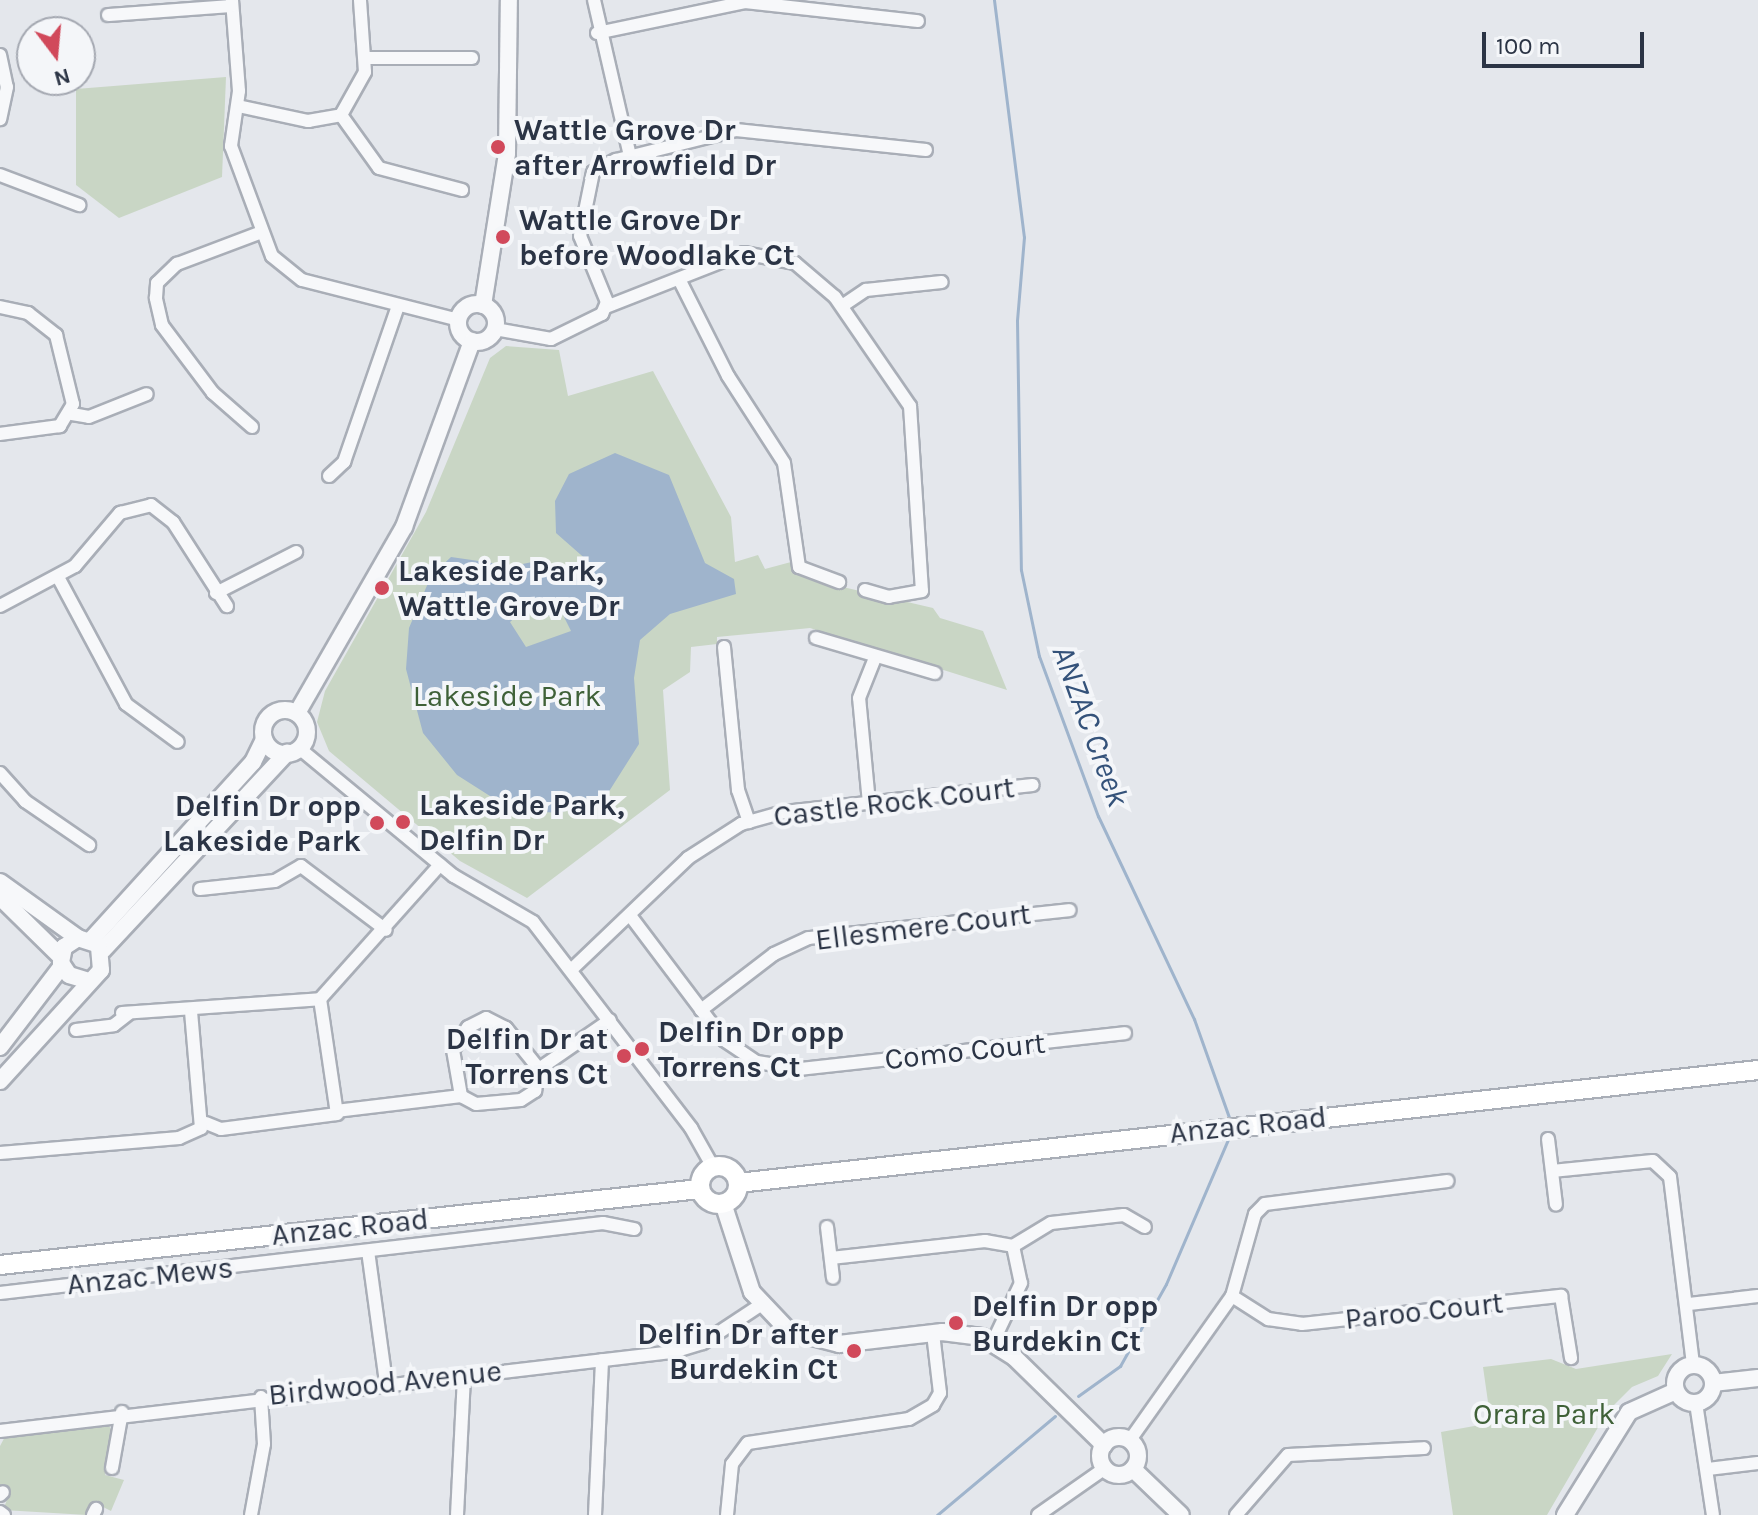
<!DOCTYPE html>
<style>
body{margin:0}
#map{position:relative;width:1758px;height:1515px;overflow:hidden;background:#e4e7ec;font-family:Karla,sans-serif}
div>[style]{position:absolute}
[style*='--x']{left:calc(var(--x)*1px);top:calc(var(--y)*1px);width:calc(var(--w)*1px);rotate:calc(var(--a)*1deg)}
.green>*{inset:0;background:#c9d6c5}
.water>*{inset:0;background:#9fb4cc}
.stream>*{height:3px;margin:-1.5px;padding:0 1.5px;transform-origin:1.5px;border-radius:1.5px;background:#9fb4cc}
.roads{filter:drop-shadow(2px 0 #a9aeb7) drop-shadow(-2px 0 #a9aeb7) drop-shadow(0 2px #a9aeb7) drop-shadow(0 -2px #a9aeb7)}
.minor>*{height:12px;margin:-6px;padding:0 6px;transform-origin:6px;border-radius:6px;background:#f7f8fa}
.tertiary>*{height:16px;margin:-8px;padding:0 8px;transform-origin:8px;border-radius:8px;background:#f7f8fa}
.tertiary>.ring{margin:-8px;padding:0;box-sizing:content-box;background:none;border:16px solid #f7f8fa;border-radius:50%}
.secondary>*{height:18px;margin:-9px;padding:0 9px;transform-origin:9px;border-radius:9px;background:#fff}
.secondary>.ring{margin:-9px;padding:0;box-sizing:content-box;background:none;border:18px solid #fff;border-radius:50%}
.dots>*{width:22px;height:22px;translate:-50% -50%;box-sizing:border-box;border:4px solid #f4f6f9;border-radius:50%}
span{translate:-50% -50%;white-space:nowrap;text-align:center;line-height:1.15;-webkit-text-stroke:8px #f4f6f9;paint-order:stroke}
.poi-label{font-size:30px;color:#2b3445;font-weight:700}
.left{translate:0 -50%;text-align:left}
.right{translate:-100% -50%;text-align:right}
.park-label{font-size:30px;color:#3f6138}
.street-label{font-size:30px;color:#2b3445}
.water-label{font-size:32px;color:#34527a;font-style:italic}
.north{position:absolute;left:16px;top:16px;width:80px;height:80px;box-sizing:border-box;background:#f4f6f9;border:2px solid #a4a8b1;border-radius:50%;rotate:164deg;font-size:22px;font-weight:700;line-height:32px;text-align:center;color:#2b3445}
.north::after{content:'';display:block;margin:auto;width:28px;height:36px;background:#d1495b;clip-path:polygon(50% 0,100% 100%,50% 72%,0 100%)}
.scale{position:absolute;left:1482px;top:32px;width:162px;height:36px;box-sizing:border-box;border:4px solid #2b3445;border-top:0;padding-left:10px;font-size:24px;line-height:28px;white-space:nowrap;color:#2b3445;-webkit-text-stroke:6px #f4f6f9;paint-order:stroke}
</style>
<div id="map">
<div class="green">
<div style="clip-path:polygon(226px 77px,222px 177px,119px 218px,76px 185px,76px 89px)"></div>
<div style="clip-path:polygon(506px 346px,559px 350px,568px 396px,653px 371px,731px 517px,735px 562px,758px 555px,765px 569px,791px 562px,817px 581px,933px 608px,940px 618px,983px 631px,1007px 690px,810px 628px,717px 637px,717px 644px,691px 647px,690px 672px,663px 690px,670px 790px,527px 898px,460px 861px,329px 751px,317px 722px,325px 691px,426px 512px,490px 358px)"></div>
<div style="clip-path:polygon(1672px 1354px,1658px 1376px,1632px 1387px,1607px 1412px,1547px 1515px,1453px 1515px,1441px 1432px,1491px 1423px,1483px 1367px,1551px 1359px,1576px 1369px)"></div>
<div style="clip-path:polygon(107px 1422px,114px 1435px,105px 1475px,124px 1480px,111px 1511px,93px 1502px,87px 1515px,3px 1510px,10px 1492px,0 1489px,0 1446px,7px 1433px)"></div>
</div>
<div class="water">
<div style="clip-path:polygon(evenodd,615px 453px,669px 475px,705px 563px,734px 579px,736px 594px,670px 614px,640px 640px,634px 678px,639px 744px,608px 793px,560px 813px,512px 810px,457px 775px,423px 733px,406px 669px,409px 628px,431px 576px,451px 557px,513px 566px,537px 561px,566px 579px,583px 578px,589px 562px,556px 533px,555px 501px,569px 474px,615px 453px,527px 607px,548px 616px,561px 611px,571px 631px,526px 647px,510px 622px,527px 607px)"></div>
</div>
<div class="stream">
<div style="--x:994;--y:0;--w:239;--a:82.8"></div>
<div style="--x:1024;--y:237;--w:84;--a:94.8"></div>
<div style="--x:1017;--y:321;--w:249;--a:89.1"></div>
<div style="--x:1021;--y:570;--w:88;--a:78.2"></div>
<div style="--x:1039;--y:656;--w:171;--a:69.8"></div>
<div style="--x:1098;--y:816;--w:225;--a:64.7"></div>
<div style="--x:1194;--y:1019;--w:110;--a:70.4"></div>
<div style="--x:1078;--y:1396;--w:52;--a:-35.5"></div>
<div style="--x:1120;--y:1366;--w:94;--a:-60.7"></div>
<div style="--x:1166;--y:1284;--w:162;--a:-66.8"></div>
<div style="--x:937;--y:1515;--w:154;--a:-40"></div>
</div>
<div class="roads">
<div class="minor">
<div style="--x:232;--y:0;--w:91;--a:85.6"></div>
<div style="--x:239;--y:91;--w:56;--a:98.3"></div>
<div style="--x:231;--y:146;--w:117;--a:69.6"></div>
<div style="--x:272;--y:256;--w:38;--a:39"></div>
<div style="--x:302;--y:280;--w:162;--a:14.3"></div>
<div style="--x:594;--y:0;--w:160;--a:77"></div>
<div style="--x:108;--y:15;--w:124;--a:-4.2"></div>
<div style="--x:597;--y:33;--w:151;--a:-11.8"></div>
<div style="--x:745;--y:2;--w:174;--a:6.3"></div>
<div style="--x:0;--y:55;--w:33;--a:78"></div>
<div style="--x:7;--y:87;--w:33;--a:102"></div>
<div style="--x:366;--y:58;--w:106;--a:0"></div>
<div style="--x:238;--y:106;--w:72;--a:12.1"></div>
<div style="--x:308;--y:121;--w:34;--a:-10"></div>
<div style="--x:341;--y:115;--w:49;--a:-60.8"></div>
<div style="--x:365;--y:72;--w:72;--a:-94"></div>
<div style="--x:341;--y:115;--w:65;--a:54.4"></div>
<div style="--x:379;--y:168;--w:86;--a:14.8"></div>
<div style="--x:0;--y:175;--w:85;--a:20.8"></div>
<div style="--x:680;--y:281;--w:106;--a:63.2"></div>
<div style="--x:728;--y:376;--w:103;--a:57.2"></div>
<div style="--x:784;--y:463;--w:105;--a:81.8"></div>
<div style="--x:799;--y:567;--w:43;--a:20.6"></div>
<div style="--x:842;--y:306;--w:29;--a:-34"></div>
<div style="--x:866;--y:290;--w:76;--a:-6"></div>
<div style="--x:0;--y:307;--w:29;--a:12"></div>
<div style="--x:28;--y:313;--w:36;--a:38"></div>
<div style="--x:56;--y:335;--w:71;--a:76.2"></div>
<div style="--x:73;--y:404;--w:26;--a:121"></div>
<div style="--x:60;--y:426;--w:61;--a:172.4"></div>
<div style="--x:606;--y:307;--w:148;--a:-21.4"></div>
<div style="--x:744;--y:253;--w:52;--a:11.1"></div>
<div style="--x:795;--y:263;--w:52;--a:40.4"></div>
<div style="--x:835;--y:297;--w:132;--a:55.5"></div>
<div style="--x:910;--y:406;--w:185;--a:86.3"></div>
<div style="--x:922;--y:591;--w:34;--a:170"></div>
<div style="--x:889;--y:597;--w:25;--a:-164"></div>
<div style="--x:495;--y:329;--w:57;--a:10.1"></div>
<div style="--x:551;--y:339;--w:57;--a:-26.1"></div>
<div style="--x:602;--y:314;--w:13;--a:-67"></div>
<div style="--x:607;--y:302;--w:71;--a:-112.2"></div>
<div style="--x:580;--y:236;--w:65;--a:-78.5"></div>
<div style="--x:593;--y:172;--w:26;--a:-28"></div>
<div style="--x:616;--y:160;--w:124;--a:-14"></div>
<div style="--x:736;--y:130;--w:191;--a:6"></div>
<div style="--x:72;--y:414;--w:17;--a:10"></div>
<div style="--x:89;--y:417;--w:62;--a:-21.6"></div>
<div style="--x:252;--y:427;--w:52;--a:-138.9"></div>
<div style="--x:213;--y:393;--w:85;--a:-126.9"></div>
<div style="--x:162;--y:325;--w:28;--a:-103"></div>
<div style="--x:156;--y:298;--w:15;--a:-86"></div>
<div style="--x:157;--y:283;--w:28;--a:-44"></div>
<div style="--x:177;--y:264;--w:91;--a:-20.6"></div>
<div style="--x:329;--y:476;--w:21;--a:-43"></div>
<div style="--x:344;--y:462;--w:165;--a:-70.9"></div>
<div style="--x:58;--y:577;--w:144;--a:61.8"></div>
<div style="--x:126;--y:704;--w:64;--a:36.2"></div>
<div style="--x:216;--y:593;--w:90;--a:-27.1"></div>
<div style="--x:0;--y:606;--w:85;--a:-28.1"></div>
<div style="--x:75;--y:566;--w:70;--a:-49.7"></div>
<div style="--x:120;--y:513;--w:32;--a:-14"></div>
<div style="--x:151;--y:505;--w:28;--a:38"></div>
<div style="--x:173;--y:522;--w:100;--a:57.3"></div>
<div style="--x:816;--y:638;--w:124;--a:16.4"></div>
<div style="--x:724;--y:647;--w:144;--a:84.4"></div>
<div style="--x:738;--y:790;--w:34;--a:71"></div>
<div style="--x:299;--y:748;--w:201;--a:39.6"></div>
<div style="--x:454;--y:876;--w:91;--a:30.2"></div>
<div style="--x:533;--y:922;--w:260;--a:52.5"></div>
<div style="--x:691;--y:1128;--w:45;--a:60.6"></div>
<div style="--x:0;--y:773;--w:38;--a:48"></div>
<div style="--x:25;--y:801;--w:78;--a:34.5"></div>
<div style="--x:869;--y:803;--w:105;--a:-95.4"></div>
<div style="--x:859;--y:698;--w:43;--a:-68.2"></div>
<div style="--x:200;--y:889;--w:75;--a:-6.1"></div>
<div style="--x:275;--y:881;--w:30;--a:-30"></div>
<div style="--x:301;--y:866;--w:106;--a:37"></div>
<div style="--x:632;--y:918;--w:153;--a:53"></div>
<div style="--x:724;--y:1040;--w:40;--a:34"></div>
<div style="--x:757;--y:1062;--w:44;--a:9.2"></div>
<div style="--x:800;--y:1069;--w:327;--a:-6.3"></div>
<div style="--x:571;--y:970;--w:162;--a:-43.7"></div>
<div style="--x:688;--y:858;--w:63;--a:-32.7"></div>
<div style="--x:741;--y:824;--w:45;--a:-15.6"></div>
<div style="--x:784;--y:812;--w:250;--a:-6.2"></div>
<div style="--x:701;--y:1010;--w:92;--a:-37.5"></div>
<div style="--x:774;--y:954;--w:38;--a:-25"></div>
<div style="--x:809;--y:938;--w:262;--a:-6.1"></div>
<div style="--x:122;--y:1013;--w:198;--a:-4"></div>
<div style="--x:320;--y:999;--w:180;--a:-48.2"></div>
<div style="--x:76;--y:1030;--w:38;--a:-7"></div>
<div style="--x:114;--y:1025;--w:18;--a:-38"></div>
<div style="--x:539;--y:1069;--w:53;--a:-128.8"></div>
<div style="--x:506;--y:1028;--w:22;--a:-153"></div>
<div style="--x:486;--y:1018;--w:20;--a:153"></div>
<div style="--x:468;--y:1027;--w:27;--a:123"></div>
<div style="--x:453;--y:1050;--w:47;--a:80.1"></div>
<div style="--x:461;--y:1096;--w:17;--a:28"></div>
<div style="--x:476;--y:1104;--w:45;--a:-5.1"></div>
<div style="--x:521;--y:1100;--w:17;--a:-33"></div>
<div style="--x:535;--y:1091;--w:22;--a:-80"></div>
<div style="--x:539;--y:1069;--w:86;--a:-34.6"></div>
<div style="--x:336;--y:1111;--w:126;--a:-6.8"></div>
<div style="--x:206;--y:1123;--w:16;--a:22"></div>
<div style="--x:221;--y:1129;--w:117;--a:-7.4"></div>
<div style="--x:337;--y:1114;--w:116;--a:-98.4"></div>
<div style="--x:1548;--y:1139;--w:66;--a:83.1"></div>
<div style="--x:0;--y:1153;--w:180;--a:-4.8"></div>
<div style="--x:179;--y:1138;--w:24;--a:-24"></div>
<div style="--x:201;--y:1128;--w:116;--a:-94.9"></div>
<div style="--x:1552;--y:1171;--w:101;--a:-5.7"></div>
<div style="--x:1653;--y:1161;--w:23;--a:43"></div>
<div style="--x:1670;--y:1177;--w:189;--a:83"></div>
<div style="--x:827;--y:1227;--w:51;--a:83.3"></div>
<div style="--x:1013;--y:1246;--w:44;--a:-31.2"></div>
<div style="--x:1051;--y:1223;--w:73;--a:-6.3"></div>
<div style="--x:1124;--y:1215;--w:24;--a:30"></div>
<div style="--x:368;--y:1251;--w:133;--a:82.2"></div>
<div style="--x:831;--y:1258;--w:155;--a:-6.3"></div>
<div style="--x:985;--y:1241;--w:28;--a:10"></div>
<div style="--x:1013;--y:1246;--w:38;--a:78"></div>
<div style="--x:1021;--y:1283;--w:65;--a:115.4"></div>
<div style="--x:0;--y:1293;--w:607;--a:-6.62"></div>
<div style="--x:603;--y:1223;--w:32;--a:11"></div>
<div style="--x:1232;--y:1296;--w:43;--a:32.6"></div>
<div style="--x:1268;--y:1319;--w:34;--a:8"></div>
<div style="--x:1302;--y:1324;--w:261;--a:-6.2"></div>
<div style="--x:1561;--y:1296;--w:63;--a:80.8"></div>
<div style="--x:1689;--y:1304;--w:69;--a:-6.6"></div>
<div style="--x:1696;--y:1403;--w:113;--a:81.4"></div>
<div style="--x:0;--y:1431;--w:678;--a:-6.7"></div>
<div style="--x:673;--y:1352;--w:31;--a:-17"></div>
<div style="--x:703;--y:1343;--w:67;--a:-33.5"></div>
<div style="--x:1130;--y:1440;--w:176;--a:-54.7"></div>
<div style="--x:1232;--y:1296;--w:85;--a:-74.3"></div>
<div style="--x:1255;--y:1214;--w:14;--a:-45"></div>
<div style="--x:1265;--y:1204;--w:184;--a:-7.2"></div>
<div style="--x:112;--y:1468;--w:57;--a:-79.9"></div>
<div style="--x:1708;--y:1469;--w:50;--a:-6.8"></div>
<div style="--x:0;--y:1495;--w:4;--a:-45"></div>
<div style="--x:0;--y:1512;--w:5;--a:37"></div>
<div style="--x:93;--y:1515;--w:7;--a:-63"></div>
<div style="--x:251;--y:1515;--w:72;--a:-79.6"></div>
<div style="--x:264;--y:1444;--w:47;--a:-93.7"></div>
<div style="--x:457;--y:1515;--w:140;--a:-87.1"></div>
<div style="--x:595;--y:1515;--w:155;--a:-87.4"></div>
<div style="--x:727;--y:1515;--w:51;--a:-84.4"></div>
<div style="--x:732;--y:1464;--w:26;--a:-53"></div>
<div style="--x:748;--y:1443;--w:163;--a:-8.5"></div>
<div style="--x:909;--y:1419;--w:28;--a:-30"></div>
<div style="--x:933;--y:1405;--w:14;--a:-60"></div>
<div style="--x:940;--y:1393;--w:60;--a:-96.7"></div>
<div style="--x:1038;--y:1515;--w:82;--a:-35"></div>
<div style="--x:1236;--y:1515;--w:79;--a:-49.1"></div>
<div style="--x:1288;--y:1455;--w:136;--a:-2.9"></div>
</div>
<div class="tertiary">
<div class="ring" style="left:458px;top:304px;width:22px;height:22px"></div>
<div style="--x:483;--y:305;--w:154;--a:-81"></div>
<div style="--x:507;--y:153;--w:153;--a:-89.3"></div>
<div class="ring" style="left:263px;top:710px;width:28px;height:28px"></div>
<div style="--x:297;--y:713;--w:215;--a:-60.1"></div>
<div style="--x:404;--y:527;--w:198;--a:-69.9"></div>
<div style="--x:0;--y:882;--w:96;--a:35.7"></div>
<div style="--x:0;--y:897;--w:86;--a:44.5"></div>
<div style="--x:92;--y:939;--w:239;--a:-47.7"></div>
<div style="--x:253;--y:762;--w:25;--a:-64"></div>
<div style="--x:103;--y:950;--w:270;--a:-47"></div>
<div style="--x:0;--y:1047;--w:102;--a:-52.6"></div>
<div style="--x:0;--y:1081;--w:150;--a:-47.7"></div>
<div style="--x:101;--y:970;--w:25;--a:-95"></div>
<div style="--x:99;--y:945;--w:22;--a:-162"></div>
<div style="--x:78;--y:938;--w:17;--a:147"></div>
<div style="--x:64;--y:947;--w:16;--a:101"></div>
<div style="--x:61;--y:963;--w:14;--a:56"></div>
<div style="--x:69;--y:975;--w:17;--a:17"></div>
<div style="--x:723;--y:1203;--w:94;--a:72"></div>
<div style="--x:752;--y:1292;--w:54;--a:46.5"></div>
<div style="--x:789;--y:1331;--w:52;--a:14.6"></div>
<div style="--x:839;--y:1344;--w:104;--a:-6.6"></div>
<div style="--x:942;--y:1332;--w:40;--a:7.1"></div>
<div style="--x:982;--y:1337;--w:38;--a:32"></div>
<div style="--x:1014;--y:1357;--w:126;--a:44.4"></div>
<div class="ring" style="left:1675px;top:1365px;width:22px;height:22px"></div>
<div style="--x:1713;--y:1383;--w:45;--a:-6.3"></div>
<div class="ring" style="left:1100px;top:1437px;width:22px;height:22px"></div>
<div style="--x:1133;--y:1469;--w:66;--a:43.8"></div>
<div style="--x:1565;--y:1515;--w:121;--a:-58.1"></div>
<div style="--x:1629;--y:1412;--w:51;--a:-24.1"></div>
</div>
<div class="secondary">
<div class="ring" style="left:700px;top:1166px;width:20px;height:20px"></div>
<div style="--x:738;--y:1183;--w:1026;--a:-6.32"></div>
<div style="--x:0;--y:1265;--w:704;--a:-6.2"></div>
</div>
</div>
<div class="dots">
<div style="left:498px;top:147px;background:#d1495b"></div>
<div style="left:503px;top:237px;background:#d1495b"></div>
<div style="left:382px;top:588px;background:#d1495b"></div>
<div style="left:403px;top:822px;background:#d1495b"></div>
<div style="left:377px;top:823px;background:#d1495b"></div>
<div style="left:642px;top:1049px;background:#d1495b"></div>
<div style="left:624px;top:1056px;background:#d1495b"></div>
<div style="left:956px;top:1323px;background:#d1495b"></div>
<div style="left:854px;top:1351px;background:#d1495b"></div>
</div>
<div class="poi-label">
<span class="left" style="left:514px;top:147px">Wattle Grove Dr<br>after Arrowfield Dr</span>
<span class="left" style="left:519px;top:237px">Wattle Grove Dr<br>before Woodlake Ct</span>
<span class="left" style="left:398px;top:588px">Lakeside Park,<br>Wattle Grove Dr</span>
<span class="left" style="left:419px;top:822px">Lakeside Park,<br>Delfin Dr</span>
<span class="right" style="left:361px;top:823px">Delfin Dr opp<br>Lakeside Park</span>
<span class="left" style="left:658px;top:1049px">Delfin Dr opp<br>Torrens Ct</span>
<span class="right" style="left:608px;top:1056px">Delfin Dr at<br>Torrens Ct</span>
<span class="left" style="left:972px;top:1323px">Delfin Dr opp<br>Burdekin Ct</span>
<span class="right" style="left:838px;top:1351px">Delfin Dr after<br>Burdekin Ct</span>
</div>
<div class="park-label">
<span style="left:507px;top:696px">Lakeside Park</span>
<span style="left:1544px;top:1414px">Orara Park</span>
</div>
<div class="street-label">
<span style="left:894px;top:802px;rotate:-7deg">Castle Rock Court</span>
<span style="left:923px;top:927px;rotate:-7deg">Ellesmere Court</span>
<span style="left:965px;top:1051px;rotate:-6deg">Como Court</span>
<span style="left:1248px;top:1125px;rotate:-6deg">Anzac Road</span>
<span style="left:350px;top:1227px;rotate:-6deg">Anzac Road</span>
<span style="left:150px;top:1276px;rotate:-6deg">Anzac Mews</span>
<span style="left:1424px;top:1311px;rotate:-6deg">Paroo Court</span>
<span style="left:385px;top:1383px;rotate:-6deg">Birdwood Avenue</span>
</div>
<div class="water-label">
<span style="left:1090px;top:726px;rotate:70deg">ANZAC Creek</span>
</div>
<div class="north">N</div>
<div class="scale">100 m</div>
</div>
